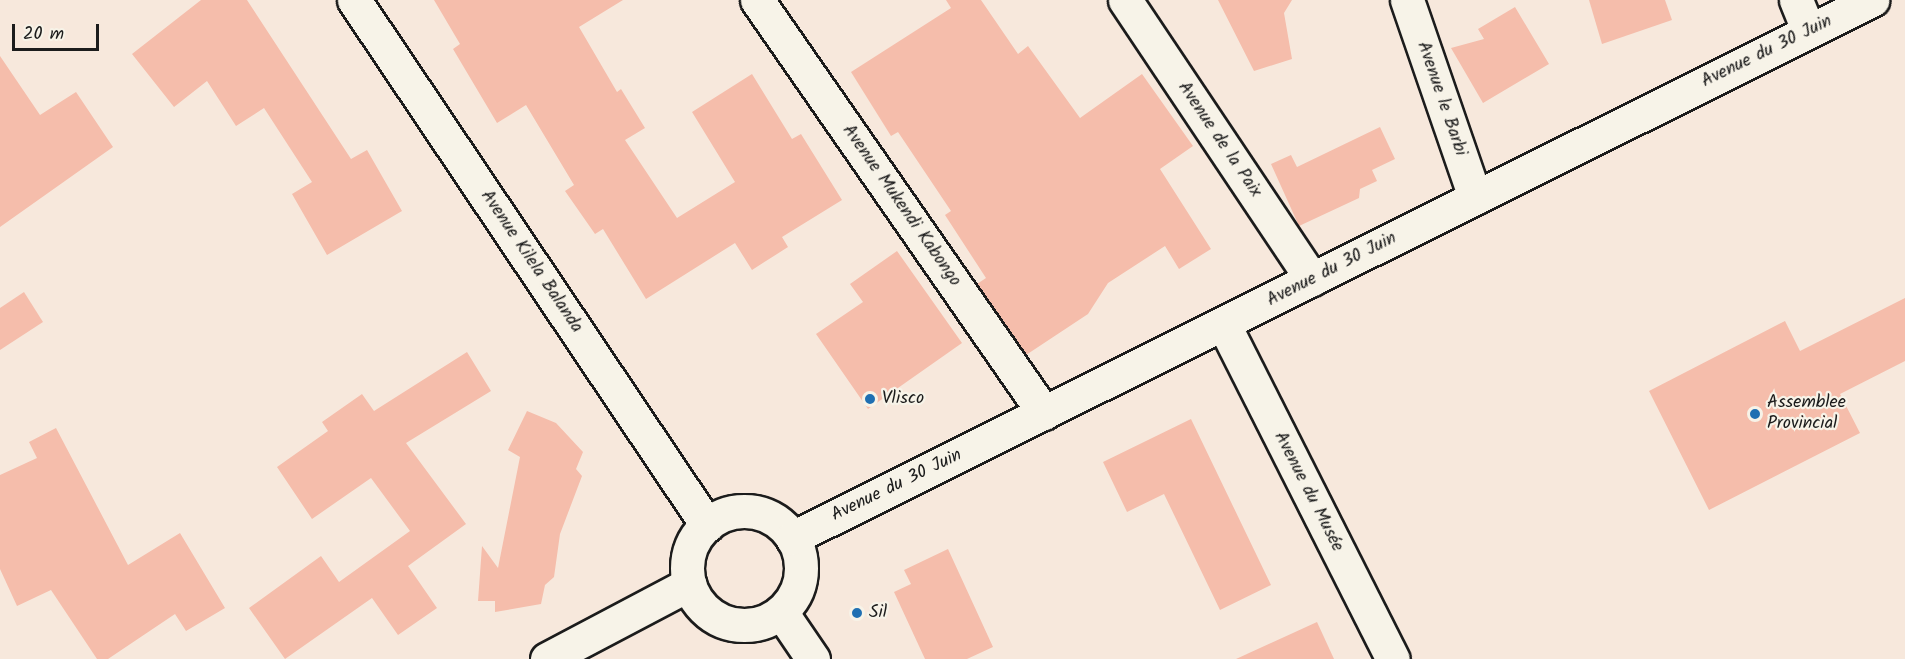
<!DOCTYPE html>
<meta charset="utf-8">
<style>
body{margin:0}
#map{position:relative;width:1905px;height:659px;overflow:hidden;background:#f7e8dc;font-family:Kalam,sans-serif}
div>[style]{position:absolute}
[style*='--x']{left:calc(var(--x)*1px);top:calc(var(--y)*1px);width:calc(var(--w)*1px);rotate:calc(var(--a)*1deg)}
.building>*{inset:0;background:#f5bdab}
.roads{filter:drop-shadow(2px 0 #1c1c1c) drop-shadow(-2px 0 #1c1c1c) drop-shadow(0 2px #1c1c1c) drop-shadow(0 -2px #1c1c1c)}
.street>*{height:33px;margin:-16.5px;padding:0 16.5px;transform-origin:16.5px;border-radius:16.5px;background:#f7f3e8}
.secondary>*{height:33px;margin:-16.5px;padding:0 16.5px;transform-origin:16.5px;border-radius:16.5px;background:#f7f3e8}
.secondary>.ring{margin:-16.5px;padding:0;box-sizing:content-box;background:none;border:33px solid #f7f3e8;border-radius:50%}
.dots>*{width:16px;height:16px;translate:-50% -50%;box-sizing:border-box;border:3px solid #f7f3e8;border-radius:50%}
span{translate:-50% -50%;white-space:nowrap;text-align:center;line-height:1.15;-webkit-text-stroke:4.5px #f7f3e8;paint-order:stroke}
.street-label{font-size:18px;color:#1c1c1c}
.poi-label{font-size:18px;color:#1c1c1c}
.left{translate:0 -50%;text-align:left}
.scale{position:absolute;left:12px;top:24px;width:87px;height:27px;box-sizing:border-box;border:3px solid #1c1c1c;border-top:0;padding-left:8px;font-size:18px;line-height:21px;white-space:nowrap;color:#1c1c1c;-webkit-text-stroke:4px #f7f3e8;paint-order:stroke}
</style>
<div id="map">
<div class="building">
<div style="clip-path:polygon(201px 0,247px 0,351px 159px,367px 150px,402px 211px,327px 255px,292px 194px,312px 182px,264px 108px,236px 126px,207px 81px,174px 107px,132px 54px)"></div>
<div style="clip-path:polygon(434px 0,623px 0,579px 27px,617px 92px,621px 89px,645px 128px,625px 140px,677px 218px,735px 182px,692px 112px,752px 74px,792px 139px,801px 134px,842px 200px,782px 237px,788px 247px,752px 270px,735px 243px,646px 299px,603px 229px,595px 234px,565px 191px,574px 185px,526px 105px,497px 123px,453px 49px,460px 44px)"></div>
<div style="clip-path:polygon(946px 0,981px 0,1018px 54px,1028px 46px,1080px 118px,1142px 74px,1193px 146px,1160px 169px,1211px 249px,1179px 269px,1165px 246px,1108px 283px,1088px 314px,1026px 355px,977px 284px,986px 278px,945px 215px,951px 211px,898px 132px,891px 136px,851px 72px,951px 8px)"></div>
<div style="clip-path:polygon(1218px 0,1292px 0,1284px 13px,1292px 59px,1254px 71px)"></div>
<div style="clip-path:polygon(1589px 0,1665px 0,1672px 20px,1602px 44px)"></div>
<div style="clip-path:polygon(1515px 7px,1549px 64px,1483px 103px,1451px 48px,1484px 39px,1478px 29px)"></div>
<div style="clip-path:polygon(0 56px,40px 115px,76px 92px,113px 147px,0 227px)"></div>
<div style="clip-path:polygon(1380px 127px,1395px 159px,1372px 170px,1377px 181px,1360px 189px,1359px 198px,1299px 226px,1271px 164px,1291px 155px,1297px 167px)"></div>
<div style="clip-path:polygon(897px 251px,962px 343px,868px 409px,816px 334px,863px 302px,850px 284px)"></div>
<div style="clip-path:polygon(24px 292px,43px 322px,0 350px,0 308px)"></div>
<div style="clip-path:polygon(1905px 298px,1905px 361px,1840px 394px,1860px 433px,1709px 510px,1649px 391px,1785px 321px,1800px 351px)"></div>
<div style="clip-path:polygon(467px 352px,491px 391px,406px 443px,466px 524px,408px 566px,437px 608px,398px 635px,372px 598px,285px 659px,249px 608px,321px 556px,339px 582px,410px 531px,371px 478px,312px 519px,277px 467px,328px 431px,322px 422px,362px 394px,374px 411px)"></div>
<div style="clip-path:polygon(527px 411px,556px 423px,583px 452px,576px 469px,582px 476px,560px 534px,554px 577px,545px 585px,541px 604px,495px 612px,495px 601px,478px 601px,482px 546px,498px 568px,520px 457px,508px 450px)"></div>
<div style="clip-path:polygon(1191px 419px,1271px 585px,1220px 610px,1164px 494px,1127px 512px,1103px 462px)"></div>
<div style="clip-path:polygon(56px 428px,128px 565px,180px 533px,225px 608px,186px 631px,175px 614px,108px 659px,97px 659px,51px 590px,17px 606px,0 569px,0 475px,37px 458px,29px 442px)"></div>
<div style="clip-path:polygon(948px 549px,993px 647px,967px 659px,925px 659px,894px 592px,911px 584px,904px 570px)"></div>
<div style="clip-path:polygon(1317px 622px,1334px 659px,1236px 659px)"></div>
</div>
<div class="roads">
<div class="street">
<div style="--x:757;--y:0;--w:503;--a:55.2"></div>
<div style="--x:1125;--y:0;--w:336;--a:56.2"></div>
<div style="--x:1407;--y:0;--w:209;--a:71"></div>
<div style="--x:1796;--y:0;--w:32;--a:68"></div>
<div style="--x:1224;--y:325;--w:374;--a:63.2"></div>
</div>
<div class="secondary">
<div style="--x:354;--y:0;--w:633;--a:56.08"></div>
<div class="ring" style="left:687px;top:511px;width:81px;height:81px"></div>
<div style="--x:792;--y:538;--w:1207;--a:-26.48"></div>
<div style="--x:781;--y:612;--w:57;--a:55.8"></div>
<div style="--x:547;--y:659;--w:161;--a:-27.8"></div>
</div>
</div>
<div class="dots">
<div style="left:870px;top:399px;background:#1f6fb2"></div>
<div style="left:1755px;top:414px;background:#1f6fb2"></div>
<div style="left:857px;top:613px;background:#1f6fb2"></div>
</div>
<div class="street-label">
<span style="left:1767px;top:52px;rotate:-26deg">Avenue du 30 Juin</span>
<span style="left:1441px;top:99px;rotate:71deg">Avenue le Barbi</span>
<span style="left:1219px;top:140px;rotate:56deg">Avenue de la Paix</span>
<span style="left:901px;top:206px;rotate:55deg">Avenue Mukendi Kabongo</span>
<span style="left:531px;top:262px;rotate:56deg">Avenue Kilela Balanda</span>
<span style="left:1332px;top:270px;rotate:-27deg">Avenue du 30 Juin</span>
<span style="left:897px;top:486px;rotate:-26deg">Avenue du 30 Juin</span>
<span style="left:1308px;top:492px;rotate:63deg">Avenue du Musée</span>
</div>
<div class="poi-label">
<span class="left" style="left:882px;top:399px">Vlisco</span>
<span class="left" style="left:1767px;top:414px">Assemblee<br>Provincial</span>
<span class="left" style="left:869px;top:613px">Sil</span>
</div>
<div class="scale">20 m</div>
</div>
